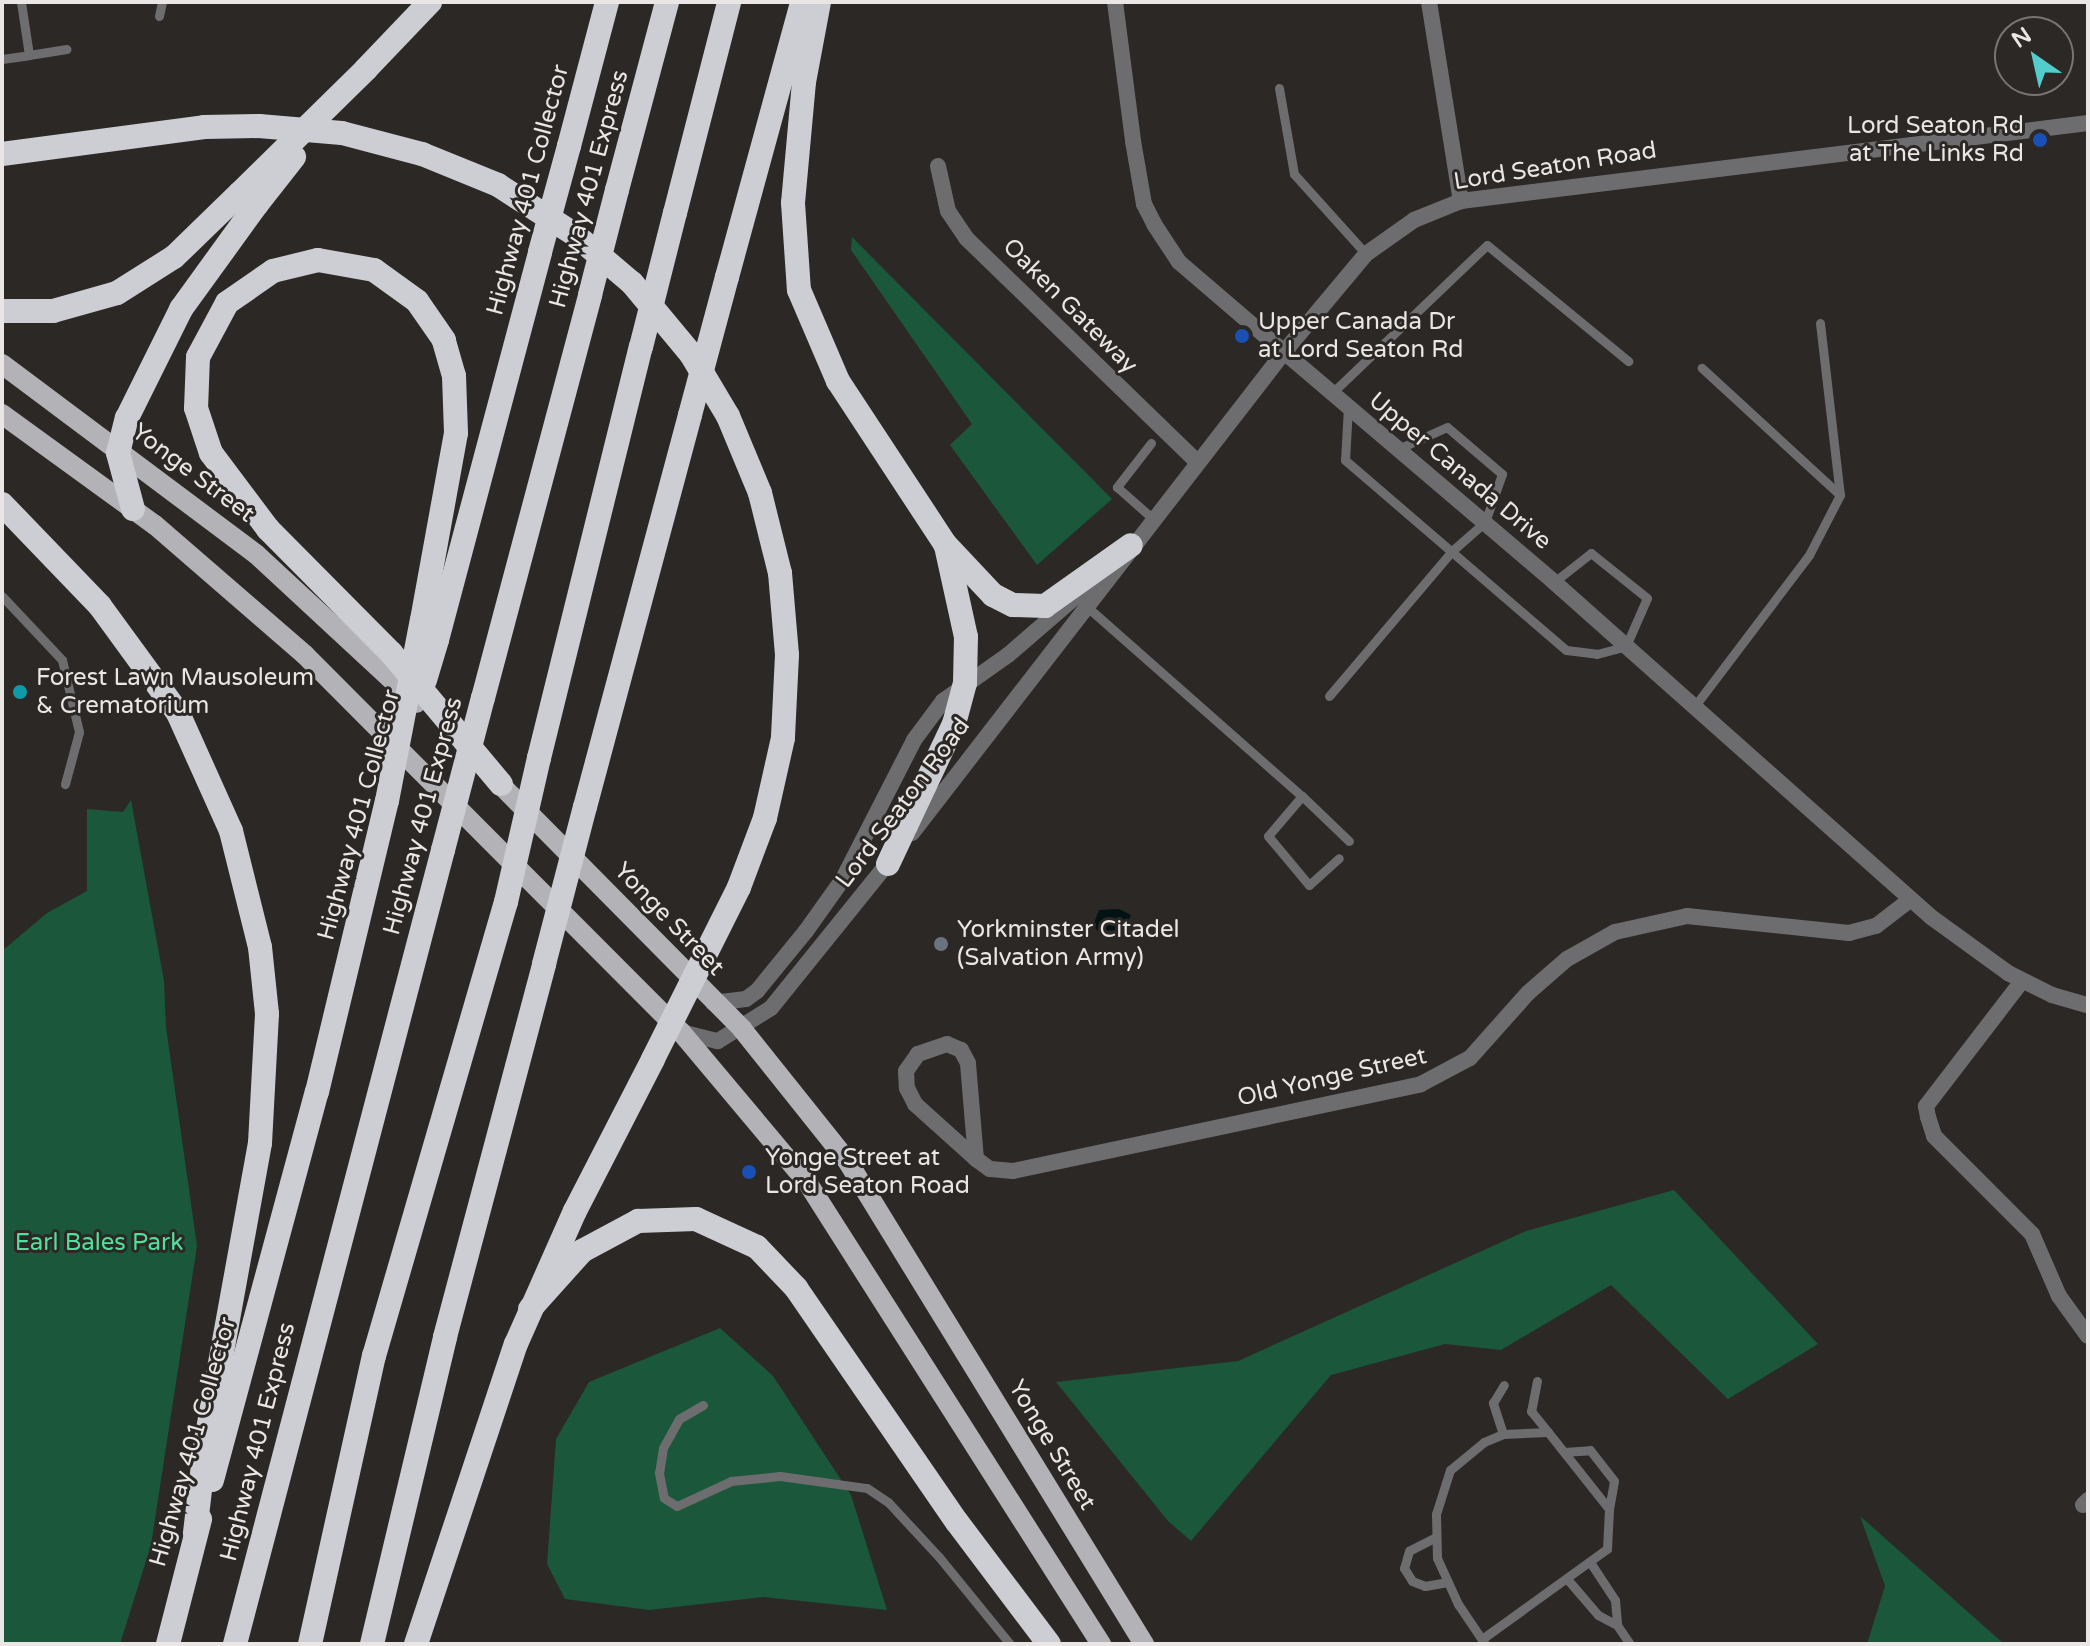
<!DOCTYPE html>
<style>
body{margin:0}
#map{position:relative;width:2090px;height:1646px;overflow:hidden;background:#2c2825;font-family:"Varela Round",sans-serif}
div>[style]{position:absolute}
[style*='--x']{left:calc(var(--x)*1px);top:calc(var(--y)*1px);width:calc(var(--w)*1px);rotate:calc(var(--a)*1deg)}
.green>*{inset:0;background:#1b573a}
.water>*{inset:0;background:#021316}
.service>*{height:9px;margin:-4.5px;padding:0 4.5px;transform-origin:4.5px;border-radius:4.5px;background:#6d6d70}
.minor>*{height:16px;margin:-8px;padding:0 8px;transform-origin:8px;border-radius:8px;background:#6d6d70}
.tertiary>*{height:16px;margin:-8px;padding:0 8px;transform-origin:8px;border-radius:8px;background:#6d6d70}
.primary>*{height:20px;margin:-10px;padding:0 10px;transform-origin:10px;border-radius:10px;background:#b2b2b7}
.motorway>*{height:24px;margin:-12px;padding:0 12px;transform-origin:12px;border-radius:12px;background:#cdced4}
.motorway-bridge>*{height:24px;margin:-12px;padding:0 12px;transform-origin:12px;border-radius:12px;background:#cdced4}
.dots>*{width:22px;height:22px;translate:-50% -50%;box-sizing:border-box;border:4px solid #2c2825;border-radius:50%}
span{translate:-50% -50%;white-space:nowrap;text-align:center;line-height:1.15;-webkit-text-stroke:6px #2c2825;paint-order:stroke}
.poi-label{font-size:24px;color:#eae6e5}
.right{translate:-100% -50%;text-align:right}
.left{translate:0 -50%;text-align:left}
.street-label{font-size:24px;color:#eae6e5}
.park-label{font-size:24px;color:#51df9b}
.frame{position:absolute;inset:0;border:4px solid #eae6e5;pointer-events:none}
.north{position:absolute;left:1994px;top:16px;width:80px;height:80px;box-sizing:border-box;background:#2c2825;border:2px solid #787472;border-radius:50%;rotate:326deg;font-size:22px;font-weight:700;line-height:32px;text-align:center;color:#eae6e5}
.north::after{content:'';display:block;margin:auto;width:28px;height:36px;background:#53cdcb;clip-path:polygon(50% 0,100% 100%,50% 72%,0 100%)}
</style>
<div id="map">
<div class="green">
<div style="clip-path:polygon(852px 237px,1112px 499px,1037px 565px,950px 445px,972px 424px,851px 250px)"></div>
<div style="clip-path:polygon(131px 800px,164px 981px,166px 1027px,197px 1246px,151px 1545px,120px 1644px,2px 1644px,2px 951px,47px 913px,87px 891px,87px 809px,123px 812px)"></div>
<div style="clip-path:polygon(1674px 1190px,1818px 1344px,1728px 1399px,1611px 1285px,1501px 1350px,1445px 1344px,1331px 1375px,1191px 1541px,1168px 1521px,1056px 1382px,1238px 1361px,1526px 1231px)"></div>
<div style="clip-path:polygon(720px 1328px,773px 1376px,851px 1495px,887px 1610px,763px 1597px,649px 1610px,565px 1599px,547px 1564px,556px 1439px,589px 1382px)"></div>
<div style="clip-path:polygon(1860px 1516px,2004px 1644px,1867px 1644px,1885px 1586px)"></div>
</div>
<div class="water">
<div style="clip-path:polygon(1119px 909px,1131px 915px,1124px 930px,1098px 931px,1093px 926px,1099px 910px)"></div>
</div>
<div class="service">
<div style="--x:159;--y:16;--w:14;--a:-78"></div>
<div style="--x:29;--y:55;--w:38;--a:-9"></div>
<div style="--x:2;--y:59;--w:27;--a:-8"></div>
<div style="--x:29;--y:55;--w:54;--a:-98.6"></div>
<div style="--x:1279;--y:88;--w:87;--a:80.1"></div>
<div style="--x:1294;--y:174;--w:108;--a:48"></div>
<div style="--x:1820;--y:323;--w:173;--a:83.4"></div>
<div style="--x:1332;--y:393;--w:214;--a:-43.7"></div>
<div style="--x:1487;--y:245;--w:183;--a:39.4"></div>
<div style="--x:1348;--y:407;--w:53;--a:93.2"></div>
<div style="--x:1345;--y:460;--w:291;--a:40.7"></div>
<div style="--x:1566;--y:650;--w:31;--a:7"></div>
<div style="--x:1597;--y:654;--w:30;--a:-15"></div>
<div style="--x:1626;--y:646;--w:52;--a:-66.4"></div>
<div style="--x:1647;--y:598;--w:72;--a:-141.2"></div>
<div style="--x:1591;--y:553;--w:47;--a:141.9"></div>
<div style="--x:1151;--y:443;--w:56;--a:127.7"></div>
<div style="--x:1117;--y:487;--w:47;--a:41.5"></div>
<div style="--x:2;--y:596;--w:88;--a:46.8"></div>
<div style="--x:62;--y:660;--w:74;--a:76.7"></div>
<div style="--x:79;--y:732;--w:54;--a:105.1"></div>
<div style="--x:1085;--y:605;--w:289;--a:41.4"></div>
<div style="--x:1302;--y:796;--w:52;--a:130.4"></div>
<div style="--x:1268;--y:836;--w:64;--a:50.1"></div>
<div style="--x:1309;--y:885;--w:40;--a:-42"></div>
<div style="--x:1329;--y:696;--w:190;--a:-49.7"></div>
<div style="--x:1452;--y:551;--w:44;--a:-41.3"></div>
<div style="--x:1485;--y:522;--w:51;--a:-70.5"></div>
<div style="--x:1502;--y:474;--w:72;--a:-139.5"></div>
<div style="--x:1447;--y:427;--w:54;--a:155.8"></div>
<div style="--x:1694;--y:707;--w:191;--a:-52.9"></div>
<div style="--x:1809;--y:555;--w:68;--a:-62.7"></div>
<div style="--x:1840;--y:495;--w:188;--a:-137.4"></div>
<div style="--x:1302;--y:796;--w:65;--a:43.8"></div>
<div style="--x:1537;--y:1381;--w:31;--a:101"></div>
<div style="--x:1531;--y:1411;--w:27;--a:51"></div>
<div style="--x:703;--y:1405;--w:28;--a:150"></div>
<div style="--x:679;--y:1419;--w:33;--a:119"></div>
<div style="--x:663;--y:1448;--w:25;--a:99"></div>
<div style="--x:659;--y:1473;--w:25;--a:79"></div>
<div style="--x:664;--y:1498;--w:15;--a:32"></div>
<div style="--x:677;--y:1506;--w:60;--a:-24.8"></div>
<div style="--x:731;--y:1481;--w:49;--a:-5.8"></div>
<div style="--x:780;--y:1476;--w:88;--a:7.9"></div>
<div style="--x:867;--y:1488;--w:25;--a:34"></div>
<div style="--x:888;--y:1502;--w:75;--a:47.2"></div>
<div style="--x:939;--y:1557;--w:112;--a:50.8"></div>
<div style="--x:1503;--y:1434;--w:33;--a:-108"></div>
<div style="--x:1493;--y:1403;--w:21;--a:-59"></div>
<div style="--x:1564;--y:1452;--w:26;--a:-4"></div>
<div style="--x:1590;--y:1450;--w:39;--a:52"></div>
<div style="--x:1614;--y:1481;--w:28;--a:100"></div>
<div style="--x:1436;--y:1537;--w:30;--a:153"></div>
<div style="--x:1409;--y:1551;--w:18;--a:106"></div>
<div style="--x:1404;--y:1568;--w:15;--a:58"></div>
<div style="--x:1412;--y:1581;--w:14;--a:21"></div>
<div style="--x:1425;--y:1586;--w:23;--a:-10"></div>
<div style="--x:1590;--y:1562;--w:45;--a:56.7"></div>
<div style="--x:1615;--y:1600;--w:25;--a:85"></div>
<div style="--x:1568;--y:1580;--w:46;--a:49.4"></div>
<div style="--x:1598;--y:1615;--w:21;--a:28"></div>
<div style="--x:1617;--y:1625;--w:23;--a:56"></div>
<div style="--x:1482;--y:1639;--w:154;--a:-35.8"></div>
<div style="--x:1607;--y:1549;--w:40;--a:-87.1"></div>
<div style="--x:1609;--y:1509;--w:98;--a:-128.4"></div>
<div style="--x:1548;--y:1432;--w:45;--a:177.5"></div>
<div style="--x:1503;--y:1434;--w:21;--a:157"></div>
<div style="--x:1484;--y:1442;--w:44;--a:140.5"></div>
<div style="--x:1450;--y:1470;--w:46;--a:107.7"></div>
<div style="--x:1436;--y:1514;--w:44;--a:88.7"></div>
<div style="--x:1437;--y:1558;--w:51;--a:65.5"></div>
<div style="--x:1458;--y:1604;--w:48;--a:56"></div>
</div>
<div class="minor">
<div style="--x:1115;--y:2;--w:140;--a:82.6"></div>
<div style="--x:1133;--y:141;--w:64;--a:80.1"></div>
<div style="--x:1144;--y:204;--w:22;--a:63"></div>
<div style="--x:1154;--y:224;--w:45;--a:56.7"></div>
<div style="--x:1179;--y:262;--w:138;--a:40.6"></div>
<div style="--x:1284;--y:352;--w:128;--a:-50.1"></div>
<div style="--x:1366;--y:254;--w:59;--a:-35.3"></div>
<div style="--x:1414;--y:220;--w:51;--a:-22"></div>
<div style="--x:1461;--y:201;--w:632;--a:-7.09"></div>
<div style="--x:1429;--y:2;--w:202;--a:80.9"></div>
<div style="--x:938;--y:166;--w:46;--a:77.5"></div>
<div style="--x:948;--y:211;--w:32;--a:56"></div>
<div style="--x:966;--y:238;--w:322;--a:44.1"></div>
<div style="--x:2022;--y:981;--w:158;--a:127.5"></div>
<div style="--x:1926;--y:1106;--w:11;--a:80"></div>
<div style="--x:1928;--y:1117;--w:20;--a:72"></div>
<div style="--x:1934;--y:1136;--w:139;--a:45"></div>
<div style="--x:2032;--y:1234;--w:68;--a:66.5"></div>
<div style="--x:2059;--y:1296;--w:49;--a:54.1"></div>
<div style="--x:976;--y:1159;--w:96;--a:-94.8"></div>
<div style="--x:968;--y:1063;--w:15;--a:-118"></div>
<div style="--x:961;--y:1050;--w:15;--a:-157"></div>
<div style="--x:947;--y:1044;--w:31;--a:161"></div>
<div style="--x:918;--y:1054;--w:21;--a:125"></div>
<div style="--x:906;--y:1071;--w:17;--a:87"></div>
<div style="--x:907;--y:1088;--w:18;--a:63"></div>
<div style="--x:915;--y:1104;--w:82;--a:42"></div>
<div style="--x:976;--y:1159;--w:17;--a:36"></div>
<div style="--x:990;--y:1169;--w:23;--a:5"></div>
<div style="--x:1013;--y:1171;--w:417;--a:-12"></div>
<div style="--x:1421;--y:1084;--w:55;--a:-28"></div>
<div style="--x:1470;--y:1058;--w:87;--a:-48.3"></div>
<div style="--x:1528;--y:993;--w:52;--a:-41.1"></div>
<div style="--x:1567;--y:959;--w:55;--a:-29.4"></div>
<div style="--x:1615;--y:932;--w:74;--a:-12.5"></div>
<div style="--x:1687;--y:916;--w:163;--a:6"></div>
<div style="--x:1849;--y:933;--w:28;--a:-15"></div>
<div style="--x:1876;--y:926;--w:44;--a:-37.6"></div>
<div style="--x:2083;--y:1505;--w:7;--a:-45"></div>
</div>
<div class="tertiary">
<div style="--x:912;--y:833;--w:608;--a:-52.28"></div>
<div style="--x:1284;--y:352;--w:355;--a:40.4"></div>
<div style="--x:1554;--y:582;--w:504;--a:41.62"></div>
<div style="--x:1931;--y:917;--w:95;--a:36"></div>
<div style="--x:2008;--y:973;--w:49;--a:26.6"></div>
<div style="--x:2052;--y:995;--w:37;--a:16"></div>
<div style="--x:713;--y:1003;--w:33;--a:-7"></div>
<div style="--x:746;--y:999;--w:14;--a:-36"></div>
<div style="--x:757;--y:991;--w:77;--a:-50.8"></div>
<div style="--x:806;--y:931;--w:64;--a:-54.6"></div>
<div style="--x:843;--y:879;--w:156;--a:-62.9"></div>
<div style="--x:914;--y:740;--w:49;--a:-53.4"></div>
<div style="--x:943;--y:701;--w:80;--a:-35.3"></div>
<div style="--x:1008;--y:655;--w:107;--a:-40.8"></div>
<div style="--x:681;--y:1032;--w:38;--a:14"></div>
<div style="--x:718;--y:1041;--w:62;--a:-31.9"></div>
<div style="--x:771;--y:1008;--w:194;--a:-51.1"></div>
</div>
<div class="primary">
<div style="--x:2;--y:364;--w:317;--a:36.8"></div>
<div style="--x:256;--y:554;--w:219;--a:42.8"></div>
<div style="--x:2;--y:414;--w:189;--a:36"></div>
<div style="--x:155;--y:525;--w:198;--a:40.9"></div>
<div style="--x:305;--y:655;--w:532;--a:45.08"></div>
<div style="--x:681;--y:1032;--w:196;--a:50"></div>
<div style="--x:807;--y:1182;--w:548;--a:57.53"></div>
<div style="--x:492;--y:776;--w:356;--a:45.3"></div>
<div style="--x:742;--y:1029;--w:170;--a:51.4"></div>
<div style="--x:848;--y:1162;--w:566;--a:58.45"></div>
</div>
<div class="motorway">
<div style="--x:819;--y:2;--w:81;--a:100.6"></div>
<div style="--x:804;--y:82;--w:121;--a:95.2"></div>
<div style="--x:793;--y:203;--w:87;--a:86.1"></div>
<div style="--x:799;--y:290;--w:99;--a:66.8"></div>
<div style="--x:838;--y:381;--w:195;--a:56.7"></div>
<div style="--x:945;--y:544;--w:70;--a:46.7"></div>
<div style="--x:993;--y:595;--w:22;--a:27"></div>
<div style="--x:1013;--y:605;--w:32;--a:2"></div>
<div style="--x:1045;--y:606;--w:105;--a:-35.3"></div>
<div style="--x:366;--y:69;--w:93;--a:-46.3"></div>
<div style="--x:569;--y:146;--w:149;--a:-75.2"></div>
<div style="--x:2;--y:154;--w:204;--a:-7.6"></div>
<div style="--x:204;--y:127;--w:55;--a:-1"></div>
<div style="--x:259;--y:126;--w:83;--a:4.8"></div>
<div style="--x:342;--y:133;--w:83;--a:14.7"></div>
<div style="--x:422;--y:154;--w:82;--a:22.2"></div>
<div style="--x:498;--y:185;--w:90;--a:32.8"></div>
<div style="--x:574;--y:234;--w:76;--a:40.2"></div>
<div style="--x:632;--y:283;--w:92;--a:50.3"></div>
<div style="--x:691;--y:354;--w:72;--a:59.2"></div>
<div style="--x:728;--y:416;--w:83;--a:67.4"></div>
<div style="--x:760;--y:493;--w:82;--a:76"></div>
<div style="--x:780;--y:573;--w:82;--a:85.1"></div>
<div style="--x:787;--y:655;--w:83;--a:92.8"></div>
<div style="--x:783;--y:738;--w:82;--a:102.7"></div>
<div style="--x:765;--y:818;--w:74;--a:110.6"></div>
<div style="--x:617;--y:190;--w:195;--a:-75.1"></div>
<div style="--x:675;--y:213;--w:218;--a:-75.6"></div>
<div style="--x:727;--y:277;--w:285;--a:-74.7"></div>
<div style="--x:2;--y:311;--w:51;--a:0"></div>
<div style="--x:53;--y:311;--w:66;--a:-15.7"></div>
<div style="--x:117;--y:293;--w:67;--a:-32.3"></div>
<div style="--x:174;--y:257;--w:92;--a:-44.1"></div>
<div style="--x:2;--y:504;--w:141;--a:46.1"></div>
<div style="--x:100;--y:606;--w:132;--a:53.9"></div>
<div style="--x:178;--y:713;--w:129;--a:65.8"></div>
<div style="--x:231;--y:831;--w:120;--a:76"></div>
<div style="--x:260;--y:947;--w:67;--a:84"></div>
<div style="--x:267;--y:1014;--w:129;--a:93.1"></div>
<div style="--x:260;--y:1143;--w:301;--a:100.3"></div>
<div style="--x:206;--y:1439;--w:95;--a:96.7"></div>
<div style="--x:133;--y:509;--w:58;--a:-105"></div>
<div style="--x:118;--y:453;--w:36;--a:-76"></div>
<div style="--x:127;--y:418;--w:122;--a:-63.6"></div>
<div style="--x:181;--y:309;--w:130;--a:-54.1"></div>
<div style="--x:422;--y:620;--w:190;--a:-79.7"></div>
<div style="--x:456;--y:433;--w:57;--a:-92"></div>
<div style="--x:454;--y:376;--w:37;--a:-106"></div>
<div style="--x:444;--y:340;--w:47;--a:-124.7"></div>
<div style="--x:417;--y:301;--w:53;--a:-144.2"></div>
<div style="--x:374;--y:270;--w:57;--a:-169.9"></div>
<div style="--x:318;--y:260;--w:46;--a:166.3"></div>
<div style="--x:273;--y:271;--w:56;--a:145.2"></div>
<div style="--x:227;--y:303;--w:61;--a:118.2"></div>
<div style="--x:198;--y:357;--w:51;--a:92.2"></div>
<div style="--x:196;--y:408;--w:47;--a:71.6"></div>
<div style="--x:211;--y:453;--w:95;--a:53.1"></div>
<div style="--x:268;--y:529;--w:175;--a:45.2"></div>
<div style="--x:391;--y:653;--w:171;--a:50"></div>
<div style="--x:437;--y:640;--w:401;--a:-75.1"></div>
<div style="--x:483;--y:698;--w:417;--a:-75.1"></div>
<div style="--x:539;--y:758;--w:423;--a:-76.1"></div>
<div style="--x:585;--y:807;--w:406;--a:-75"></div>
<div style="--x:888;--y:864;--w:155;--a:-64.8"></div>
<div style="--x:954;--y:724;--w:42;--a:-75"></div>
<div style="--x:965;--y:683;--w:46;--a:-88.8"></div>
<div style="--x:966;--y:637;--w:93;--a:-102.4"></div>
<div style="--x:530;--y:1309;--w:78;--a:-48.1"></div>
<div style="--x:582;--y:1251;--w:64;--a:-28.2"></div>
<div style="--x:638;--y:1221;--w:58;--a:-2"></div>
<div style="--x:696;--y:1219;--w:67;--a:24.7"></div>
<div style="--x:757;--y:1247;--w:57;--a:46.4"></div>
<div style="--x:796;--y:1288;--w:284;--a:55.5"></div>
<div style="--x:957;--y:1522;--w:153;--a:53"></div>
<div style="--x:212;--y:1480;--w:402;--a:-74.9"></div>
<div style="--x:317;--y:1092;--w:299;--a:-76.5"></div>
<div style="--x:168;--y:1644;--w:129;--a:-75.6"></div>
<div style="--x:235;--y:1644;--w:821;--a:-75.32"></div>
<div style="--x:310;--y:1644;--w:295;--a:-77.5"></div>
<div style="--x:374;--y:1356;--w:473;--a:-73.8"></div>
<div style="--x:372;--y:1644;--w:316;--a:-76.6"></div>
<div style="--x:445;--y:1337;--w:386;--a:-75.1"></div>
<div style="--x:416;--y:1644;--w:316;--a:-71.6"></div>
<div style="--x:516;--y:1344;--w:145;--a:-66.1"></div>
<div style="--x:575;--y:1211;--w:171;--a:-62.8"></div>
</div>
<div class="motorway-bridge">
<div style="--x:240;--y:193;--w:177;--a:-44.5"></div>
<div style="--x:257;--y:204;--w:60;--a:-51.8"></div>
<div style="--x:540;--y:252;--w:110;--a:-74.7"></div>
<div style="--x:590;--y:295;--w:108;--a:-75.6"></div>
<div style="--x:641;--y:347;--w:138;--a:-75.8"></div>
<div style="--x:690;--y:415;--w:143;--a:-75"></div>
<div style="--x:425;--y:680;--w:42;--a:-73.3"></div>
<div style="--x:387;--y:801;--w:184;--a:-79.1"></div>
<div style="--x:443;--y:850;--w:157;--a:-75.3"></div>
<div style="--x:506;--y:902;--w:148;--a:-77.1"></div>
<div style="--x:544;--y:964;--w:162;--a:-75.4"></div>
<div style="--x:653;--y:1059;--w:192;--a:-63.4"></div>
</div>
<div class="dots">
<div style="left:2040px;top:140px;background:#1a4fb4"></div>
<div style="left:1242px;top:336px;background:#1a4fb4"></div>
<div style="left:20px;top:692px;background:#0f9aa8"></div>
<div style="left:941px;top:944px;background:#6b7280"></div>
<div style="left:749px;top:1172px;background:#1a4fb4"></div>
</div>
<div class="poi-label">
<span class="right" style="left:2024px;top:140px">Lord Seaton Rd<br>at The Links Rd</span>
<span class="left" style="left:1258px;top:336px">Upper Canada Dr<br>at Lord Seaton Rd</span>
<span class="left" style="left:36px;top:692px">Forest Lawn Mausoleum<br>&amp; Crematorium</span>
<span class="left" style="left:957px;top:944px">Yorkminster Citadel<br>(Salvation Army)</span>
<span class="left" style="left:765px;top:1172px">Yonge Street at<br>Lord Seaton Road</span>
</div>
<div class="street-label">
<span style="left:1555px;top:166px;rotate:-9deg">Lord Seaton Road</span>
<span style="left:589px;top:189px;rotate:-75deg">Highway 401 Express</span>
<span style="left:528px;top:190px;rotate:-75deg">Highway 401 Collector</span>
<span style="left:1070px;top:306px;rotate:45deg">Oaken Gateway</span>
<span style="left:1460px;top:471px;rotate:40deg">Upper Canada Drive</span>
<span style="left:193px;top:473px;rotate:37deg">Yonge Street</span>
<span style="left:903px;top:803px;rotate:-53deg">Lord Seaton Road</span>
<span style="left:359px;top:815px;rotate:-75deg">Highway 401 Collector</span>
<span style="left:423px;top:816px;rotate:-75deg">Highway 401 Express</span>
<span style="left:669px;top:919px;rotate:46deg">Yonge Street</span>
<span style="left:1332px;top:1077px;rotate:-13deg">Old Yonge Street</span>
<span style="left:193px;top:1442px;rotate:-74deg">Highway 401 Collector</span>
<span style="left:258px;top:1442px;rotate:-76deg">Highway 401 Express</span>
<span style="left:1052px;top:1445px;rotate:59deg">Yonge Street</span>
</div>
<div class="park-label">
<span style="left:99px;top:1243px">Earl Bales Park</span>
</div>
<div class="frame"></div>
<div class="north">N</div>
</div>
